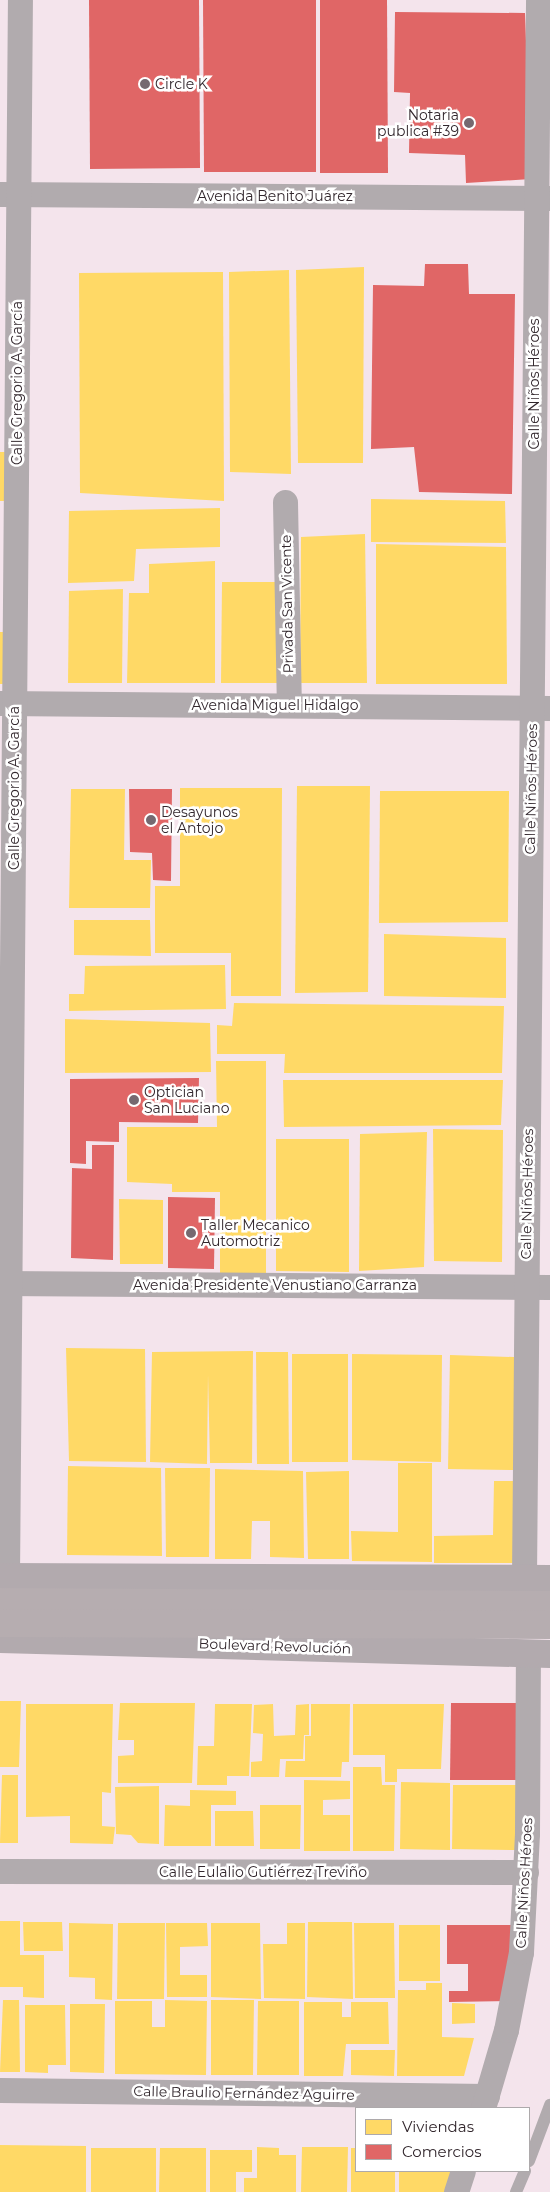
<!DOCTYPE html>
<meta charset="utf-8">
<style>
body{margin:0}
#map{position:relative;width:550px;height:2192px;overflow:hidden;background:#f4e4ec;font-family:Montserrat,sans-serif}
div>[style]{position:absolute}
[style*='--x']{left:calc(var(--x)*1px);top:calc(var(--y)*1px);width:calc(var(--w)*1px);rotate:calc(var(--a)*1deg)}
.homes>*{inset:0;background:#ffd966}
.shops>*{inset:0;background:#e06666}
.lane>*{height:12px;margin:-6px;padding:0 6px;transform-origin:6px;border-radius:6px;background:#b1abae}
.street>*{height:25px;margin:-12.5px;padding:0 12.5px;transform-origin:12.5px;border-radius:12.5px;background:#b1abae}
.secondary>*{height:28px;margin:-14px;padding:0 14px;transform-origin:14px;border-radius:14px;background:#b2aaae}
.primary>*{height:28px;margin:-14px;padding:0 14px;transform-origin:14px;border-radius:14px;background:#b6adb0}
.dots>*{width:14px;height:14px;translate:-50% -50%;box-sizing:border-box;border:2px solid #fff;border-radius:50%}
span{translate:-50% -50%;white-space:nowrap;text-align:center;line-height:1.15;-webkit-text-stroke:5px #fff;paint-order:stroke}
.poi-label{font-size:14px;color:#32272d}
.left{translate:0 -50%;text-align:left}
.right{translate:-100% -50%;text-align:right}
.street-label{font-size:14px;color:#32272d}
.legend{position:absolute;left:355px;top:2107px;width:175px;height:65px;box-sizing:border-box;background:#fff;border:1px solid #ada9ab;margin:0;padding:6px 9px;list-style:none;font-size:15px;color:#32272d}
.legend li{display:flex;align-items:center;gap:10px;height:25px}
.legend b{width:25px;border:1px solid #ada9ab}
</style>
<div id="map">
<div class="homes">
<div style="clip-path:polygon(364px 267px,363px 463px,298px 463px,296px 270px)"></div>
<div style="clip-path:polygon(289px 270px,291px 474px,230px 472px,229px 272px)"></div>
<div style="clip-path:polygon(223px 272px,224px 501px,80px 493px,79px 273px)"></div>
<div style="clip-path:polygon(0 452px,6px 452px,6px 501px,0 501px)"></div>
<div style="clip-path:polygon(371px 499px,505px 501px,506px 543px,371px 542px)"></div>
<div style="clip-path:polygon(220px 508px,220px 547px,136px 549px,134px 581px,68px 583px,69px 511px)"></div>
<div style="clip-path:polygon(365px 534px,367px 683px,300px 683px,301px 537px)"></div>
<div style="clip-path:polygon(376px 544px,506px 547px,507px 684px,376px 684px)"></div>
<div style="clip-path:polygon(215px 561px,215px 683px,127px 683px,129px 593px,149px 593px,149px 564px)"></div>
<div style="clip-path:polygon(222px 582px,280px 582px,282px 683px,221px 683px)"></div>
<div style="clip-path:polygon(123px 589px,122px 683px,68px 683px,69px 591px)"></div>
<div style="clip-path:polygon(0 632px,13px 632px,13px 684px,0 684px)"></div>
<div style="clip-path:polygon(297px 786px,370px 786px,368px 992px,295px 993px)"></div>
<div style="clip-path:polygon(180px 788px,282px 788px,281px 996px,231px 996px,231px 953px,155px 953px,155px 886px,180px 886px)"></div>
<div style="clip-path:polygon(71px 789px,125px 789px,124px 860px,151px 860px,150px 908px,69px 908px)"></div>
<div style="clip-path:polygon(380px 791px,509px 791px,508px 922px,379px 923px)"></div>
<div style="clip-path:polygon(74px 920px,150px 920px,151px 956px,74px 955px)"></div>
<div style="clip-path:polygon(384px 934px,506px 938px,506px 998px,384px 996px)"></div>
<div style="clip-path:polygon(225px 965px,226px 1009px,69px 1011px,69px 994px,84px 994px,85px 966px)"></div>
<div style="clip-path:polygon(234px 1003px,504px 1006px,502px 1073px,284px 1073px,285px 1054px,217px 1054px,217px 1025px,232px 1026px)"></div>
<div style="clip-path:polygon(65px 1019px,210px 1023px,211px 1072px,65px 1073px)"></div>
<div style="clip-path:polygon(216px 1061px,266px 1061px,266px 1275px,220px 1275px,220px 1192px,172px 1192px,172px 1184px,127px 1182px,127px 1127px,217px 1127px)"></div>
<div style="clip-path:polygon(283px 1080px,503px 1080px,501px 1125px,284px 1127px)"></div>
<div style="clip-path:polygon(433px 1129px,503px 1130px,502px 1262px,434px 1261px)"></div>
<div style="clip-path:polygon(427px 1132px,424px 1267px,359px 1271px,360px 1134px)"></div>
<div style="clip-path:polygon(276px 1139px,349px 1139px,349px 1272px,276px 1271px)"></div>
<div style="clip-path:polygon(119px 1199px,163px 1200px,163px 1264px,120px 1264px)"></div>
<div style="clip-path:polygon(66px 1348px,145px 1349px,146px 1462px,69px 1461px)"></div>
<div style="clip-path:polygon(253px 1351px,252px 1463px,210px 1463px,208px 1375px,207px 1464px,150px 1462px,152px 1352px)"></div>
<div style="clip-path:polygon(256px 1352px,288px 1352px,289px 1464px,257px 1464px)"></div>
<div style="clip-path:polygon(292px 1354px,348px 1354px,348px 1462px,292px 1462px)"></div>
<div style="clip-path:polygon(352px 1354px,442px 1355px,441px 1462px,352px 1460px)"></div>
<div style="clip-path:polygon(450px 1355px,514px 1357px,514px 1470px,448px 1469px)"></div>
<div style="clip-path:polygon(398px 1463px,432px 1463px,432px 1562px,352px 1561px,351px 1531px,398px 1532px)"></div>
<div style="clip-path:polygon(68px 1466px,161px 1468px,162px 1556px,67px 1555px)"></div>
<div style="clip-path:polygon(165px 1468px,210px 1468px,209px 1557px,166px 1557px)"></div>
<div style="clip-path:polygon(215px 1469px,303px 1471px,304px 1558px,270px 1557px,270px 1521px,252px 1521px,251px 1559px,215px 1559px)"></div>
<div style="clip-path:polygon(349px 1471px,349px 1559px,308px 1559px,306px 1472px)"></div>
<div style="clip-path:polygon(494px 1481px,518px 1481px,518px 1563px,434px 1563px,434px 1536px,493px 1535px)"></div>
<div style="clip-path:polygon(0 1701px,21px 1701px,19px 1767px,0 1767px)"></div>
<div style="clip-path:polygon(120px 1703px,195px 1703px,192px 1783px,118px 1783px,118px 1756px,134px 1755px,134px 1740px,118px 1740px)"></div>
<div style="clip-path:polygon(26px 1704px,113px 1704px,111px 1793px,102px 1792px,102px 1826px,115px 1827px,113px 1844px,70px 1843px,70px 1816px,26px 1817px)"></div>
<div style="clip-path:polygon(215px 1704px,252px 1704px,249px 1776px,227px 1776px,227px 1785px,197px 1785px,198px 1746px,214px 1746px)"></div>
<div style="clip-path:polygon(273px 1704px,274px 1736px,295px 1735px,296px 1705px,309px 1704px,309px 1735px,304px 1735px,303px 1759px,280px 1759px,279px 1777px,251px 1777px,251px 1762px,262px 1761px,263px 1734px,253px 1733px,254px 1705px)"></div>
<div style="clip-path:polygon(311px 1704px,350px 1704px,349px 1762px,342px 1762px,341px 1777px,285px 1777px,286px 1761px,305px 1761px,305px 1736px,311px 1736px)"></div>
<div style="clip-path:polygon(353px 1704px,444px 1704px,441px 1769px,397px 1769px,397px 1782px,385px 1782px,385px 1755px,353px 1755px)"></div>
<div style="clip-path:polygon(353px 1767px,381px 1767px,382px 1785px,395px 1785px,394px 1851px,353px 1851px)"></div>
<div style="clip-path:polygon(2px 1775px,18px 1775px,18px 1843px,0 1843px)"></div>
<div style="clip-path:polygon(304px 1780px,350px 1781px,350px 1799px,323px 1800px,323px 1815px,350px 1815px,350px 1851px,304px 1851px)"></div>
<div style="clip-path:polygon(401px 1782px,450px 1783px,450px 1850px,400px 1849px)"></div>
<div style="clip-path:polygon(453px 1785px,516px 1785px,516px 1850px,452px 1849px)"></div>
<div style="clip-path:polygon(159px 1786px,159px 1844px,138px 1843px,131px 1835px,116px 1834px,115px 1787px)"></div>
<div style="clip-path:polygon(190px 1790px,236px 1791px,236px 1805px,211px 1805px,211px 1846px,164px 1846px,165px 1805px,190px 1806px)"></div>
<div style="clip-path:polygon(260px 1805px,301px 1805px,300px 1849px,260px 1849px)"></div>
<div style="clip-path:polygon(215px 1811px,253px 1811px,254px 1846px,215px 1846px)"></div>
<div style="clip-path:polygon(0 1921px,20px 1921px,20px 1955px,44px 1955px,44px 1998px,23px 1997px,23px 1987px,0 1987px)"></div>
<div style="clip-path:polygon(23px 1922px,62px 1922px,63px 1951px,24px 1951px)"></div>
<div style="clip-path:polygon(308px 1922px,352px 1922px,353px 1999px,307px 1997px)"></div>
<div style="clip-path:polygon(69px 1923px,113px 1924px,112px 2000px,95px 1999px,95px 1978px,69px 1977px)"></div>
<div style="clip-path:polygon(118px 1923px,165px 1923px,164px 1999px,117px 1999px)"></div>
<div style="clip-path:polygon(166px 1923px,207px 1923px,208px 1946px,180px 1947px,180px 1975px,207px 1975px,207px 1997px,167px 1997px)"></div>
<div style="clip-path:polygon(211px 1923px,260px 1923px,261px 1999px,211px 1997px)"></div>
<div style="clip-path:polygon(287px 1923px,305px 1923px,305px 1999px,264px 1998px,263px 1944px,287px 1944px)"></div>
<div style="clip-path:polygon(354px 1923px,394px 1923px,395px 1998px,355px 1998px)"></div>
<div style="clip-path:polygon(399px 1925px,440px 1925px,440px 1981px,399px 1981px)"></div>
<div style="clip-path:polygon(426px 1983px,442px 1983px,442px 2037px,474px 2038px,464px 2076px,397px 2076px,398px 1990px,426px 1990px)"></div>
<div style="clip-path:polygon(3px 2000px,19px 2000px,20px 2072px,0 2072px)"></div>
<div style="clip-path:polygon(165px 2000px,207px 2001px,206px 2075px,115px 2074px,115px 2001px,152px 2001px,152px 2027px,165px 2027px)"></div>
<div style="clip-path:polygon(211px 2000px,254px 2000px,253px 2075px,211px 2075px)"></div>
<div style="clip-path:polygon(258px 2001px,299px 2001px,299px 2075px,257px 2075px)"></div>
<div style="clip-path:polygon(304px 2002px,342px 2002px,342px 2017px,351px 2017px,351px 2002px,388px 2002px,389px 2044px,346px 2044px,343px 2076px,304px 2076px)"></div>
<div style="clip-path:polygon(452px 2003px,475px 2004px,475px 2023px,452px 2024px)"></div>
<div style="clip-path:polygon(70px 2004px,105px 2004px,104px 2073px,70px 2072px)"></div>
<div style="clip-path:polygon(25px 2005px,65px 2005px,66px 2065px,48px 2065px,48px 2073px,25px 2072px)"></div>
<div style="clip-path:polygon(351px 2050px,395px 2050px,394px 2076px,351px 2075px)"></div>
<div style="clip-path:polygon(0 2145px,86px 2146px,86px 2192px,0 2192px)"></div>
<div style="clip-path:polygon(257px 2147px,279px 2148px,279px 2155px,296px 2155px,296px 2192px,244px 2192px,244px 2178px,257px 2178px)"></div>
<div style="clip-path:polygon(302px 2147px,348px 2147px,347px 2192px,301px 2192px)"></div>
<div style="clip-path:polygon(91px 2148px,156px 2148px,156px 2192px,91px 2192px)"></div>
<div style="clip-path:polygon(160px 2148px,206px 2148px,206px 2192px,159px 2192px)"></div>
<div style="clip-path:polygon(351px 2148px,356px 2148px,356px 2171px,395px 2171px,395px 2192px,351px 2192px)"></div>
<div style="clip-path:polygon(210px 2150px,252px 2150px,252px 2172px,236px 2172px,236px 2192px,210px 2192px)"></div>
<div style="clip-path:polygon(399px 2171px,453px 2171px,447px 2192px,399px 2192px)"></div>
</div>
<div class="shops">
<div style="clip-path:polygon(89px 0,199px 0,200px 168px,90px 169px)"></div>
<div style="clip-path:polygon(203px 0,316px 0,316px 172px,204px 172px)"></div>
<div style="clip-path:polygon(320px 0,387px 0,388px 173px,320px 173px)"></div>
<div style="clip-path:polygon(395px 12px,525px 13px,531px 179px,466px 183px,465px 155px,409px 153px,410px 93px,394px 92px)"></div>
<div style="clip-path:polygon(425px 264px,468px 264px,469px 294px,515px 294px,512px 494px,419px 492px,414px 447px,371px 449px,373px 285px,424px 286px)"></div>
<div style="clip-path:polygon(129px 789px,172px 789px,171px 881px,153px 880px,152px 853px,130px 852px)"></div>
<div style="clip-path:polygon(199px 1078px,198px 1123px,119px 1122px,119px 1142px,86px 1141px,86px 1164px,70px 1163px,70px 1079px)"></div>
<div style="clip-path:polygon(92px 1145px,114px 1145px,113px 1260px,71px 1258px,72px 1168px,92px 1169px)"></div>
<div style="clip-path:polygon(168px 1197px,215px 1198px,214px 1269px,168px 1268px)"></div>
<div style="clip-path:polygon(451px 1703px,517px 1703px,516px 1780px,450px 1780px)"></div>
<div style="clip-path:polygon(447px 1925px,512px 1925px,512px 2001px,449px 2002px,449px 1991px,468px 1991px,468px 1964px,447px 1964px)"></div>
</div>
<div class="lane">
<div style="--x:529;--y:2161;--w:60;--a:-69.4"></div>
<div style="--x:516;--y:2192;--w:23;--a:-67"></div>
</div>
<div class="street">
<div style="--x:0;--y:194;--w:550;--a:0.42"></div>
<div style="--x:285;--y:502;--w:203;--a:88.9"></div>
<div style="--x:0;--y:703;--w:550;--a:0.52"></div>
<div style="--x:0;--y:1283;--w:550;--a:0.42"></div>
<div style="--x:7;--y:1577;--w:1577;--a:-89.53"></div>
<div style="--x:524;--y:1577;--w:1577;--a:-89.49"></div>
<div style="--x:0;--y:1871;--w:526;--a:0.11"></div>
<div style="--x:0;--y:2090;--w:487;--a:0.7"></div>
<div style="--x:483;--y:2108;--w:81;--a:-73.6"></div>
<div style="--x:506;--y:2030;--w:79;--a:-79.1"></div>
<div style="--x:521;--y:1952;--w:119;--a:-87.1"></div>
<div style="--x:527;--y:1833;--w:179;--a:-89.7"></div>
<div style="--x:456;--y:2192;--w:22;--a:-72"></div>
</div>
<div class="secondary">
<div style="--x:0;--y:1577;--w:550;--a:0.21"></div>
<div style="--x:0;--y:1639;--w:550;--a:1.56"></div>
</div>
<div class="primary">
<div style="--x:0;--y:1602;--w:550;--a:0.31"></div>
<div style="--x:0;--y:1623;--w:550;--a:0.21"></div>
</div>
<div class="dots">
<div style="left:145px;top:84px;background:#766970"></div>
<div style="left:469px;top:123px;background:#766970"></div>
<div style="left:151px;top:820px;background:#766970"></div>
<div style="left:134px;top:1100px;background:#766970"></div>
<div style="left:191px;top:1233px;background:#766970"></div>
</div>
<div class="poi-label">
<span class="left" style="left:155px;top:84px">Circle K</span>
<span class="right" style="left:459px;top:123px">Notaria<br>publica #39</span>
<span class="left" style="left:161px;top:820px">Desayunos<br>el Antojo</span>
<span class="left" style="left:144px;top:1100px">Optician<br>San Luciano</span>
<span class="left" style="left:201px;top:1233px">Taller Mecanico<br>Automotriz</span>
</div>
<div class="street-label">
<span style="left:275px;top:196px">Avenida Benito Juárez</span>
<span style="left:17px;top:383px;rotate:-90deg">Calle Gregorio A. García</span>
<span style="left:534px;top:384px;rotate:-90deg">Calle Niños Héroes</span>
<span style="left:287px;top:604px;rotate:-91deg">Privada San Vicente</span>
<span style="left:275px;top:705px">Avenida Miguel Hidalgo</span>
<span style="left:14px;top:788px;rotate:-90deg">Calle Gregorio A. García</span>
<span style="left:531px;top:789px;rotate:-89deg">Calle Niños Héroes</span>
<span style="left:527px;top:1194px;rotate:-89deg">Calle Niños Héroes</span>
<span style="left:275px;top:1285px">Avenida Presidente Venustiano Carranza</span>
<span style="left:275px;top:1646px;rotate:2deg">Boulevard Revolución</span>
<span style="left:263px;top:1872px">Calle Eulalio Gutiérrez Treviño</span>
<span style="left:524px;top:1883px;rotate:-87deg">Calle Niños Héroes</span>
<span style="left:244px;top:2093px;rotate:1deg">Calle Braulio Fernández Aguirre</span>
</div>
<ul class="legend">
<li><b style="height:14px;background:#ffd966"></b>Viviendas</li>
<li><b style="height:14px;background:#e06666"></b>Comercios</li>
</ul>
</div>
